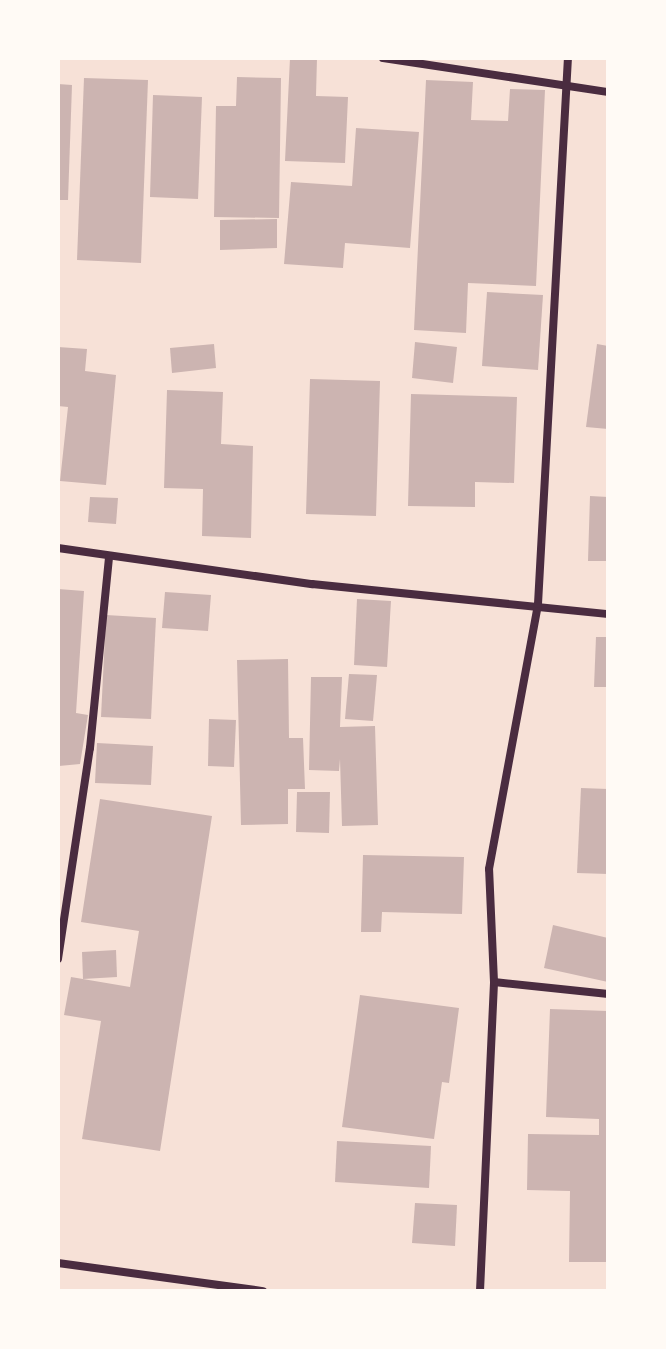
<!DOCTYPE html>
<style>
body{margin:0}
#map{position:relative;width:666px;height:1349px;overflow:hidden;background:#f7e1d7;font-family:Signika,sans-serif}
div>[style]{position:absolute}
[style*='--x']{left:calc(var(--x)*1px);top:calc(var(--y)*1px);width:calc(var(--w)*1px);rotate:calc(var(--a)*1deg)}
.building>*{inset:0;background:#ccb4b1}
.minor>*{height:8px;margin:-4px;padding:0 4px;transform-origin:4px;border-radius:4px;background:#4a2c40}
span{translate:-50% -50%;white-space:nowrap;text-align:center;line-height:1.15;-webkit-text-stroke:6px #fffaf5;paint-order:stroke}
.frame{position:absolute;inset:0;border:60px solid #fffaf5;pointer-events:none}
</style>
<div id="map">
<div class="building">
<div style="clip-path:polygon(290px 58px,317px 58px,316px 96px,348px 97px,345px 163px,285px 161px)"></div>
<div style="clip-path:polygon(237px 77px,281px 78px,279px 218px,214px 217px,216px 106px,236px 106px)"></div>
<div style="clip-path:polygon(84px 78px,148px 80px,141px 263px,77px 260px)"></div>
<div style="clip-path:polygon(426px 80px,473px 82px,471px 120px,508px 121px,510px 89px,545px 90px,536px 286px,468px 283px,466px 333px,414px 330px)"></div>
<div style="clip-path:polygon(58px 84px,72px 85px,68px 200px,58px 200px)"></div>
<div style="clip-path:polygon(153px 95px,202px 97px,198px 199px,150px 197px)"></div>
<div style="clip-path:polygon(356px 128px,419px 132px,410px 248px,345px 243px,343px 268px,284px 264px,291px 182px,352px 186px)"></div>
<div style="clip-path:polygon(277px 219px,277px 248px,220px 250px,220px 220px)"></div>
<div style="clip-path:polygon(487px 292px,543px 295px,538px 370px,482px 366px)"></div>
<div style="clip-path:polygon(415px 342px,457px 347px,453px 383px,412px 378px)"></div>
<div style="clip-path:polygon(214px 344px,216px 368px,172px 373px,170px 348px)"></div>
<div style="clip-path:polygon(597px 344px,608px 346px,608px 429px,586px 427px)"></div>
<div style="clip-path:polygon(58px 347px,87px 349px,85px 371px,116px 375px,106px 485px,60px 481px,68px 407px,58px 406px)"></div>
<div style="clip-path:polygon(310px 379px,380px 381px,376px 516px,306px 514px)"></div>
<div style="clip-path:polygon(167px 390px,223px 392px,221px 444px,253px 446px,251px 538px,202px 536px,203px 489px,164px 488px)"></div>
<div style="clip-path:polygon(411px 394px,517px 397px,514px 483px,475px 482px,475px 507px,408px 506px)"></div>
<div style="clip-path:polygon(590px 496px,608px 497px,608px 561px,588px 561px)"></div>
<div style="clip-path:polygon(90px 497px,118px 498px,116px 524px,88px 522px)"></div>
<div style="clip-path:polygon(58px 589px,84px 591px,76px 713px,88px 715px,80px 764px,59px 766px)"></div>
<div style="clip-path:polygon(165px 592px,211px 595px,208px 631px,162px 628px)"></div>
<div style="clip-path:polygon(357px 599px,391px 601px,387px 667px,354px 665px)"></div>
<div style="clip-path:polygon(106px 615px,156px 618px,151px 719px,101px 717px)"></div>
<div style="clip-path:polygon(596px 637px,608px 637px,608px 687px,594px 687px)"></div>
<div style="clip-path:polygon(288px 659px,289px 738px,303px 738px,305px 789px,288px 789px,288px 824px,241px 825px,237px 660px)"></div>
<div style="clip-path:polygon(349px 674px,377px 675px,373px 721px,345px 719px)"></div>
<div style="clip-path:polygon(311px 677px,342px 677px,340px 727px,375px 726px,378px 825px,342px 826px,340px 759px,339px 771px,309px 770px)"></div>
<div style="clip-path:polygon(209px 719px,236px 720px,234px 767px,208px 766px)"></div>
<div style="clip-path:polygon(97px 743px,153px 746px,151px 785px,95px 783px)"></div>
<div style="clip-path:polygon(581px 788px,608px 789px,608px 874px,577px 873px)"></div>
<div style="clip-path:polygon(297px 792px,330px 792px,329px 833px,296px 832px)"></div>
<div style="clip-path:polygon(100px 799px,212px 816px,160px 1151px,82px 1139px,101px 1021px,64px 1015px,71px 977px,130px 987px,139px 931px,81px 922px)"></div>
<div style="clip-path:polygon(363px 855px,464px 857px,462px 914px,382px 912px,381px 932px,361px 932px)"></div>
<div style="clip-path:polygon(553px 925px,608px 938px,608px 982px,544px 968px)"></div>
<div style="clip-path:polygon(116px 950px,117px 977px,83px 979px,82px 952px)"></div>
<div style="clip-path:polygon(360px 995px,459px 1008px,449px 1083px,442px 1082px,434px 1139px,342px 1127px)"></div>
<div style="clip-path:polygon(550px 1009px,608px 1011px,608px 1262px,569px 1262px,570px 1191px,527px 1190px,528px 1134px,599px 1135px,599px 1119px,546px 1117px)"></div>
<div style="clip-path:polygon(337px 1141px,431px 1146px,429px 1188px,335px 1182px)"></div>
<div style="clip-path:polygon(415px 1203px,457px 1205px,455px 1246px,412px 1243px)"></div>
</div>
<div class="minor">
<div style="--x:383;--y:58;--w:228;--a:8.6"></div>
<div style="--x:58;--y:548;--w:257;--a:8.1"></div>
<div style="--x:312;--y:584;--w:298;--a:5.8"></div>
<div style="--x:58;--y:959;--w:213;--a:-81.4"></div>
<div style="--x:90;--y:748;--w:193;--a:-84.3"></div>
<div style="--x:494;--y:982;--w:115;--a:6"></div>
<div style="--x:58;--y:1263;--w:207;--a:7.8"></div>
<div style="--x:480;--y:1291;--w:309;--a:-87.4"></div>
<div style="--x:494;--y:982;--w:113;--a:-92.5"></div>
<div style="--x:489;--y:869;--w:269;--a:-79.5"></div>
<div style="--x:538;--y:604;--w:547;--a:-86.86"></div>
</div>
<div class="frame"></div>
</div>
